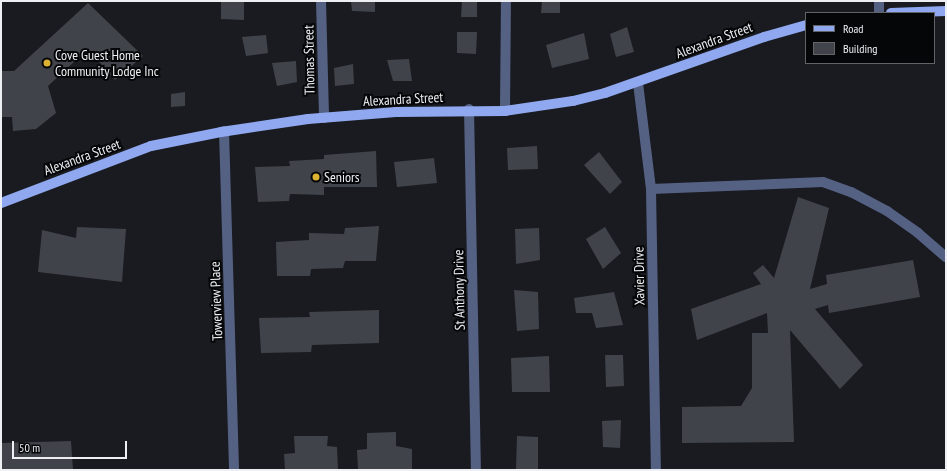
<!DOCTYPE html>
<style>
body{margin:0}
#map{position:relative;width:947px;height:471px;overflow:hidden;background:#191b21;font-family:"PT Sans Narrow",sans-serif}
div>[style]{position:absolute}
[style*='--x']{left:calc(var(--x)*1px);top:calc(var(--y)*1px);width:calc(var(--w)*1px);rotate:calc(var(--a)*1deg)}
.building>*{inset:0;background:#41434a}
.minor>*{height:10px;margin:-5px;padding:0 5px;transform-origin:5px;border-radius:5px;background:#556183}
.major>*{height:10px;margin:-5px;padding:0 5px;transform-origin:5px;border-radius:5px;background:#90a8ef}
.dots>*{width:11px;height:11px;translate:-50% -50%;box-sizing:border-box;border:2px solid #050608;border-radius:50%}
span{translate:-50% -50%;white-space:nowrap;text-align:center;line-height:1.15;-webkit-text-stroke:4px #050608;paint-order:stroke}
.street-label{font-size:14px;color:#edeff3}
.poi-label{font-size:14px;color:#edeff3}
.left{translate:0 -50%;text-align:left}
.frame{position:absolute;inset:0;border:2px solid #edeff3;pointer-events:none}
.legend{position:absolute;left:805px;top:12px;width:130px;height:52px;box-sizing:border-box;background:#050608;border:1px solid #626366;margin:0;padding:5px 7px;list-style:none;font-size:12px;color:#edeff3}
.legend li{display:flex;align-items:center;gap:8px;height:20px}
.legend b{width:20px;border:1px solid #626366}
.scale{position:absolute;left:12px;top:441px;width:115px;height:18px;box-sizing:border-box;border:2px solid #edeff3;border-top:0;padding-left:5px;font-size:12px;line-height:14px;white-space:nowrap;color:#edeff3;-webkit-text-stroke:3px #050608;paint-order:stroke}
</style>
<div id="map">
<div class="building">
<div style="clip-path:polygon(221px 1px,244px 1px,244px 20px,221px 19px)"></div>
<div style="clip-path:polygon(351px 1px,375px 1px,375px 12px,352px 11px)"></div>
<div style="clip-path:polygon(462px 1px,477px 1px,477px 17px,461px 17px)"></div>
<div style="clip-path:polygon(542px 1px,560px 1px,560px 13px,541px 13px)"></div>
<div style="clip-path:polygon(88px 3px,143px 56px,115px 80px,88px 49px,48px 86px,56px 113px,36px 129px,13px 131px,12px 117px,1px 117px,1px 71px,14px 71px)"></div>
<div style="clip-path:polygon(627px 27px,634px 52px,616px 57px,610px 34px)"></div>
<div style="clip-path:polygon(457px 32px,477px 32px,476px 54px,457px 53px)"></div>
<div style="clip-path:polygon(584px 33px,589px 59px,552px 68px,546px 45px)"></div>
<div style="clip-path:polygon(266px 35px,268px 53px,246px 56px,242px 37px)"></div>
<div style="clip-path:polygon(409px 59px,412px 81px,393px 81px,387px 60px)"></div>
<div style="clip-path:polygon(296px 61px,297px 82px,277px 86px,272px 63px)"></div>
<div style="clip-path:polygon(353px 64px,354px 84px,335px 86px,334px 68px)"></div>
<div style="clip-path:polygon(185px 92px,185px 106px,171px 107px,171px 94px)"></div>
<div style="clip-path:polygon(537px 146px,538px 169px,508px 170px,507px 148px)"></div>
<div style="clip-path:polygon(376px 151px,377px 187px,324px 187px,324px 195px,290px 194px,289px 201px,258px 202px,255px 167px,290px 166px,289px 161px,324px 159px,324px 155px)"></div>
<div style="clip-path:polygon(599px 152px,622px 182px,610px 194px,584px 165px)"></div>
<div style="clip-path:polygon(434px 158px,437px 183px,397px 187px,394px 162px)"></div>
<div style="clip-path:polygon(798px 197px,829px 208px,810px 289px,827px 284px,826px 275px,913px 260px,920px 297px,829px 313px,828px 305px,815px 309px,863px 365px,840px 389px,790px 330px,794px 442px,682px 443px,682px 407px,741px 406px,752px 388px,752px 333px,768px 333px,767px 313px,697px 340px,691px 309px,761px 284px,753px 273px,763px 265px,774px 278px)"></div>
<div style="clip-path:polygon(379px 226px,376px 261px,345px 261px,343px 268px,311px 269px,310px 276px,277px 276px,276px 242px,309px 240px,309px 233px,344px 234px,345px 228px)"></div>
<div style="clip-path:polygon(77px 227px,126px 229px,122px 282px,38px 272px,42px 230px,76px 238px)"></div>
<div style="clip-path:polygon(605px 227px,621px 253px,603px 269px,586px 239px)"></div>
<div style="clip-path:polygon(539px 228px,540px 260px,516px 264px,515px 229px)"></div>
<div style="clip-path:polygon(514px 290px,538px 292px,539px 329px,517px 331px)"></div>
<div style="clip-path:polygon(614px 292px,623px 325px,596px 328px,592px 313px,576px 313px,574px 298px)"></div>
<div style="clip-path:polygon(379px 310px,379px 343px,312px 345px,311px 352px,261px 353px,259px 318px,310px 317px,309px 312px)"></div>
<div style="clip-path:polygon(605px 355px,623px 355px,624px 386px,606px 387px)"></div>
<div style="clip-path:polygon(549px 356px,550px 392px,512px 392px,511px 358px)"></div>
<div style="clip-path:polygon(621px 420px,620px 448px,603px 447px,602px 421px)"></div>
<div style="clip-path:polygon(396px 432px,396px 446px,412px 449px,412px 470px,358px 470px,357px 450px,367px 449px,367px 433px)"></div>
<div style="clip-path:polygon(294px 436px,328px 436px,327px 446px,337px 447px,338px 470px,285px 470px,284px 454px,295px 453px)"></div>
<div style="clip-path:polygon(517px 436px,538px 437px,538px 470px,516px 470px)"></div>
<div style="clip-path:polygon(71px 441px,73px 470px,1px 470px,1px 443px)"></div>
</div>
<div class="minor">
<div style="--x:321;--y:1;--w:117;--a:88.5"></div>
<div style="--x:879;--y:1;--w:12;--a:90"></div>
<div style="--x:638;--y:83;--w:107;--a:83"></div>
<div style="--x:651;--y:189;--w:281;--a:89"></div>
<div style="--x:469;--y:109;--w:361;--a:88.9"></div>
<div style="--x:505;--y:111;--w:110;--a:-89.5"></div>
<div style="--x:224;--y:131;--w:339;--a:88.3"></div>
<div style="--x:651;--y:189;--w:172;--a:-2.3"></div>
<div style="--x:823;--y:182;--w:30;--a:20"></div>
<div style="--x:851;--y:192;--w:41;--a:27.8"></div>
<div style="--x:887;--y:211;--w:38;--a:35"></div>
<div style="--x:918;--y:233;--w:37;--a:41"></div>
</div>
<div class="major">
<div style="--x:891;--y:13;--w:55;--a:-2.1"></div>
<div style="--x:1;--y:203;--w:160;--a:-20.8"></div>
<div style="--x:151;--y:146;--w:71;--a:-11.3"></div>
<div style="--x:221;--y:132;--w:88;--a:-8.5"></div>
<div style="--x:308;--y:119;--w:88;--a:-4.5"></div>
<div style="--x:396;--y:112;--w:109;--a:-0.5"></div>
<div style="--x:505;--y:111;--w:69;--a:-8.4"></div>
<div style="--x:573;--y:101;--w:33;--a:-14"></div>
<div style="--x:605;--y:93;--w:169;--a:-19.4"></div>
<div style="--x:764;--y:37;--w:44;--a:-15.9"></div>
</div>
<div class="dots">
<div style="left:47px;top:63px;background:#dcb233"></div>
<div style="left:316px;top:177px;background:#dcb233"></div>
</div>
<div class="street-label">
<span style="left:714px;top:40px;rotate:-20deg">Alexandra Street</span>
<span style="left:309px;top:60px;rotate:-91deg">Thomas Street</span>
<span style="left:403px;top:99px;rotate:-3deg">Alexandra Street</span>
<span style="left:82px;top:157px;rotate:-20deg">Alexandra Street</span>
<span style="left:639px;top:276px;rotate:-91deg">Xavier Drive</span>
<span style="left:459px;top:290px;rotate:-91deg">St Anthony Drive</span>
<span style="left:216px;top:301px;rotate:-92deg">Towerview Place</span>
</div>
<div class="poi-label">
<span class="left" style="left:55px;top:63px">Cove Guest Home<br>Community Lodge Inc</span>
<span class="left" style="left:324px;top:177px">Seniors</span>
</div>
<div class="frame"></div>
<ul class="legend">
<li><b style="height:5px;background:#90a8ef"></b>Road</li>
<li><b style="height:11px;background:#41434a"></b>Building</li>
</ul>
<div class="scale">50 m</div>
</div>
